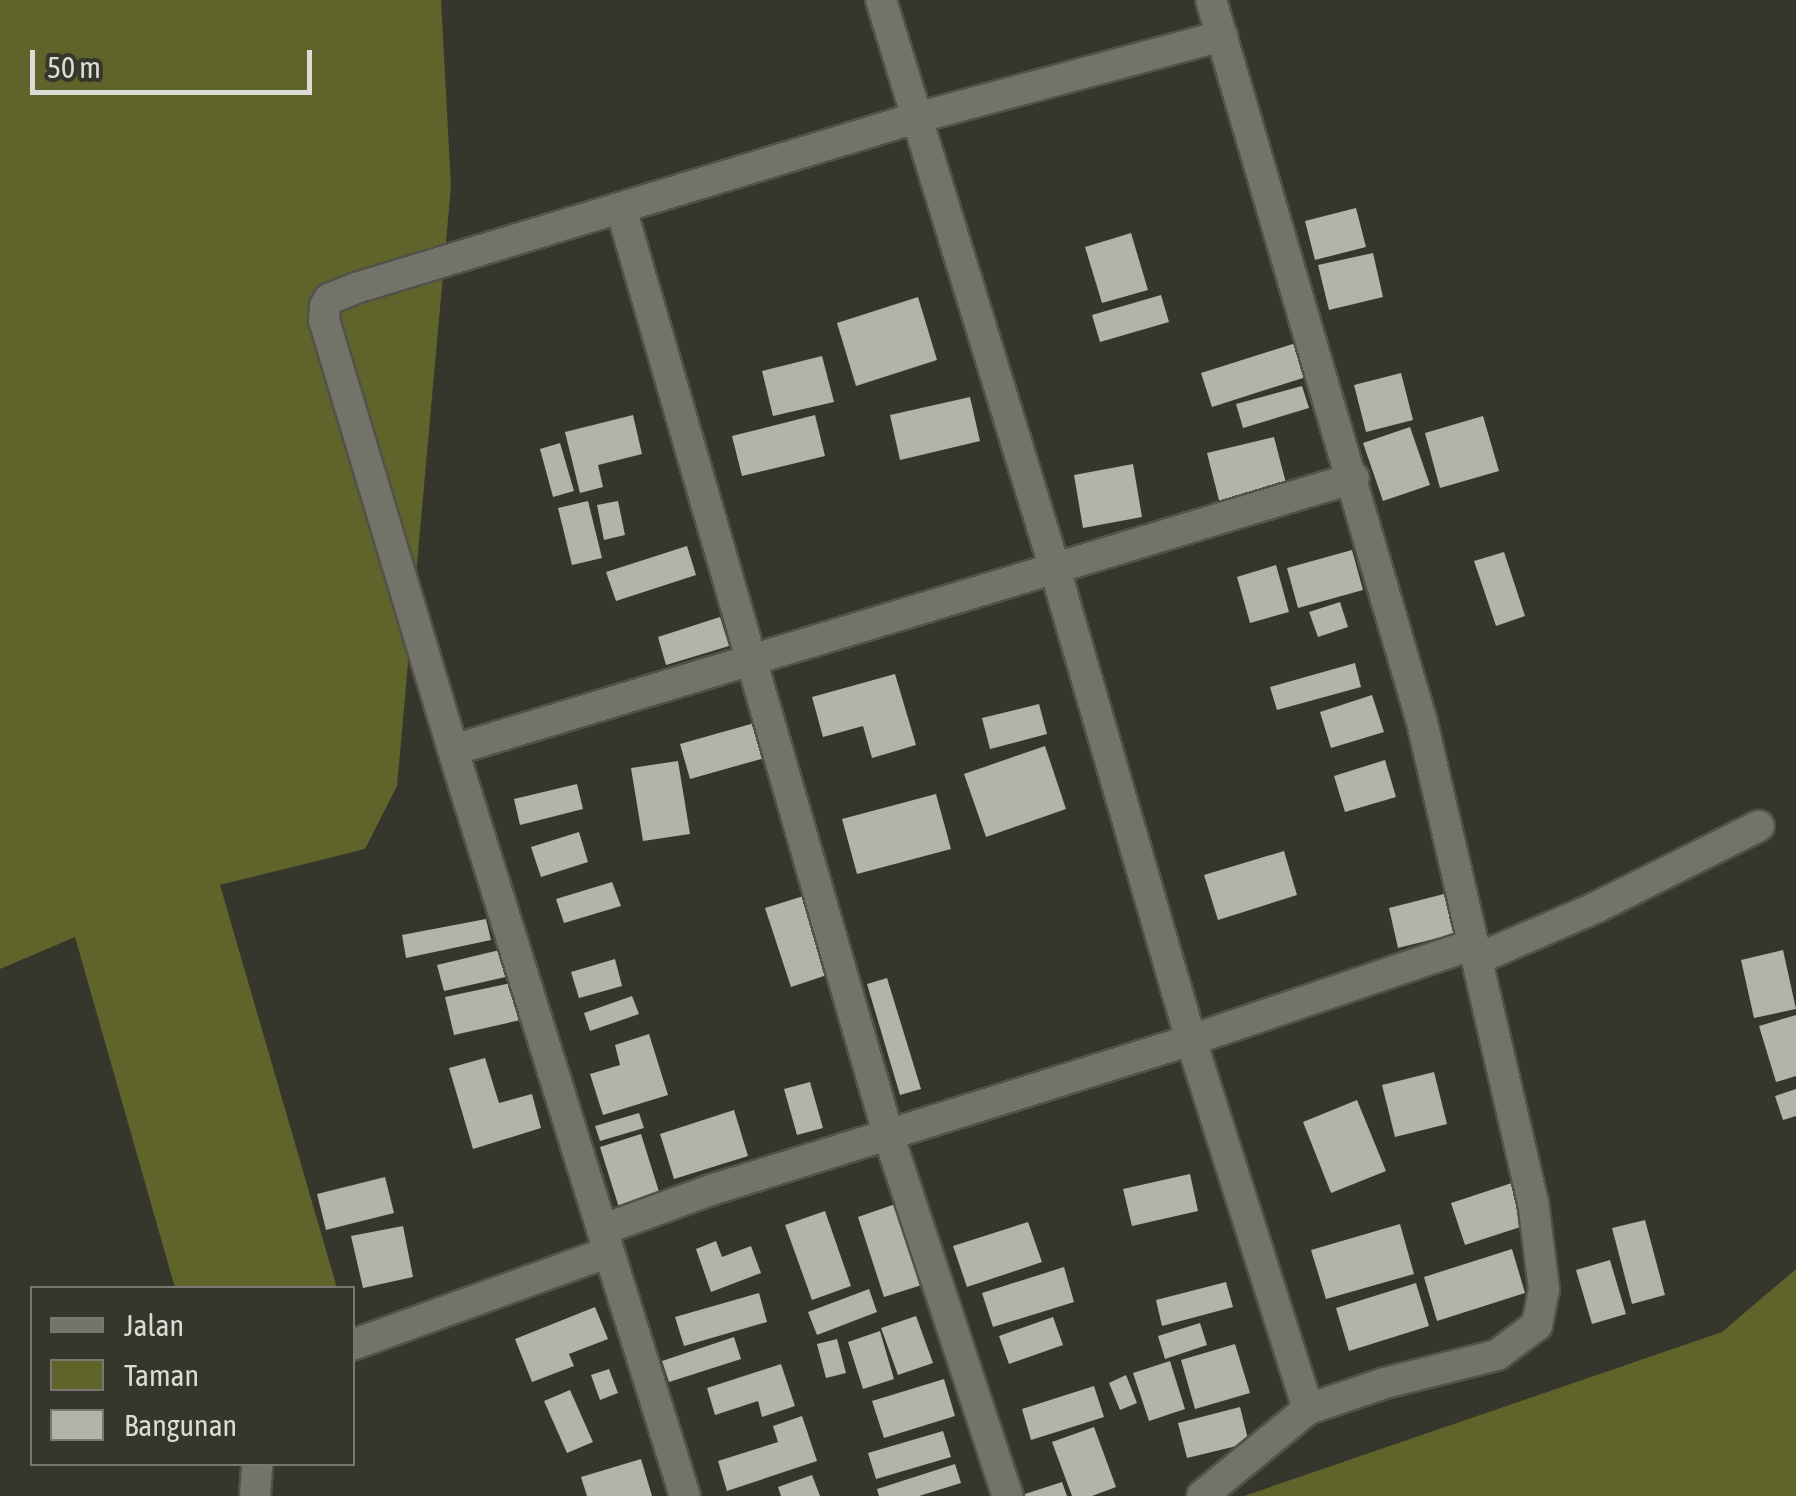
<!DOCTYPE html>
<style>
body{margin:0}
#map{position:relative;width:1796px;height:1496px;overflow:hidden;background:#35362c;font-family:"Asap Condensed",sans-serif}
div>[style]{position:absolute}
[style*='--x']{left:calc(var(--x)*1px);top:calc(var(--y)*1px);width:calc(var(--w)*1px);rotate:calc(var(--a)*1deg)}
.green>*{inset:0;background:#60632a}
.building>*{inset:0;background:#b3b4a9}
.roads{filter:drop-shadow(2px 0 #51524a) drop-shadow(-2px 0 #51524a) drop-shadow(0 2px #51524a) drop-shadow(0 -2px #51524a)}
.minor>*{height:30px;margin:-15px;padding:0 15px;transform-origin:15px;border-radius:15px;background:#737469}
span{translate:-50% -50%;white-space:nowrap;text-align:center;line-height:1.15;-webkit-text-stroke:10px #35362c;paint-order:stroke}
.legend{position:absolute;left:30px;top:1286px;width:325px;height:180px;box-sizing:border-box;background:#35362c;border:2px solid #777870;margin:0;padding:12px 18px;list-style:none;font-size:30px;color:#dbdcd5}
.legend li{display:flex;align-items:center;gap:20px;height:50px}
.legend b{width:50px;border:2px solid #777870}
.scale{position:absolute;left:30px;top:50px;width:282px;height:45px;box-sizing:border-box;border:5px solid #dbdcd5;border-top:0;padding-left:12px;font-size:30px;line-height:35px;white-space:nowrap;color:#dbdcd5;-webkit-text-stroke:8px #35362c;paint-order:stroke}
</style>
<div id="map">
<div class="green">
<div style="clip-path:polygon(0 0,441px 0,451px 186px,397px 786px,365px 849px,220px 885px,337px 1288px,175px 1288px,75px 937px,0 969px)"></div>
<div style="clip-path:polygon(1796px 1269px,1796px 1496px,1244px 1496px,1722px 1332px)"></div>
</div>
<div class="building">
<div style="clip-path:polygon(1356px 208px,1366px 247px,1315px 260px,1305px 221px)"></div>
<div style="clip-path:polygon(1131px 233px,1148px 290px,1102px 303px,1085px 247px)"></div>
<div style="clip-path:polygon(1373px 253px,1383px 297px,1329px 310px,1318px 265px)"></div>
<div style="clip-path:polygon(1161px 295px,1169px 322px,1100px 342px,1092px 315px)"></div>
<div style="clip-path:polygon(918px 297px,937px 360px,856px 386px,837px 323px)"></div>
<div style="clip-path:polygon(1296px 343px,1306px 377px,1212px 407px,1201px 373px)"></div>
<div style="clip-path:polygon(822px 356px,834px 402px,773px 416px,762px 371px)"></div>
<div style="clip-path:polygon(1401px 373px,1413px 420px,1366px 432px,1354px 385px)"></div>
<div style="clip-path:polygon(1302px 386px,1309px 408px,1243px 428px,1236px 404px)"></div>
<div style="clip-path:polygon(970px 397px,980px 441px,900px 460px,890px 415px)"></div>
<div style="clip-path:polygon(633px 415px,642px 454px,598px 465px,603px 487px,580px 493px,565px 432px)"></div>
<div style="clip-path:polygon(815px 415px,825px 456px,742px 476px,732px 436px)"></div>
<div style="clip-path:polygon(1483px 416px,1499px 471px,1440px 488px,1425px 433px)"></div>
<div style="clip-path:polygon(1410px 427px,1430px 485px,1383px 501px,1363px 443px)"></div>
<div style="clip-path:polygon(1274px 437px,1287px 487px,1220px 504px,1207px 453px)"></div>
<div style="clip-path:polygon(560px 443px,574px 491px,553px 497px,540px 449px)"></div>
<div style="clip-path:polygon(1133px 464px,1142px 517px,1083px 528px,1074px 475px)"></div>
<div style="clip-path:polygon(588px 501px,602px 558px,572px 565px,558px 508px)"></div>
<div style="clip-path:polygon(618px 501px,625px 535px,604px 540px,597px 505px)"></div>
<div style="clip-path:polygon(687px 546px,696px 575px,616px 601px,606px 572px)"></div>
<div style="clip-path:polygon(1352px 550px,1363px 590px,1298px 608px,1287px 568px)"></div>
<div style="clip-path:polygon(1504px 552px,1525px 616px,1496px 626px,1474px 561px)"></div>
<div style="clip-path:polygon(1276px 565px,1289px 612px,1250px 623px,1237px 577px)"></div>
<div style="clip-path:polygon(1340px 602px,1348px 627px,1318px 637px,1309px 612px)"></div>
<div style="clip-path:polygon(720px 617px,729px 646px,666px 665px,658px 637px)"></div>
<div style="clip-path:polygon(1355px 663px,1361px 687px,1277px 710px,1270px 687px)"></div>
<div style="clip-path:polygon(895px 674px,916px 745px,872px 758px,863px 726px,823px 737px,812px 697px)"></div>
<div style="clip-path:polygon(1372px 695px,1384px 732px,1331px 748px,1320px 712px)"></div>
<div style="clip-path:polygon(1039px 704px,1047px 734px,990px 749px,982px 718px)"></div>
<div style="clip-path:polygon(758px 722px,768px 757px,690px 779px,680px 744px)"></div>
<div style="clip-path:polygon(1045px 746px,1066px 809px,986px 837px,964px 774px)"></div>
<div style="clip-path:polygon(1385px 760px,1396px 797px,1345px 812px,1334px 776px)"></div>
<div style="clip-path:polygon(678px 761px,690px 834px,643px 841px,631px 768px)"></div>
<div style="clip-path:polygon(577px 784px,583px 809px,520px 825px,514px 799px)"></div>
<div style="clip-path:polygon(936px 794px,951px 849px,857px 874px,842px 819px)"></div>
<div style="clip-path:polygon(579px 832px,588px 862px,541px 877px,531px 847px)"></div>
<div style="clip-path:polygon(1284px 851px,1297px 895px,1218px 920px,1204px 875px)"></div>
<div style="clip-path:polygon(612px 882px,621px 906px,564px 923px,556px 899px)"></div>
<div style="clip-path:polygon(813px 893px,839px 971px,791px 987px,765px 908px)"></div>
<div style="clip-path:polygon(1444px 894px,1454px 934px,1398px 948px,1389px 908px)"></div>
<div style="clip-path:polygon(486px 919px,491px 940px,406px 958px,402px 935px)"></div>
<div style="clip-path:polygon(508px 948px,514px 975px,444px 991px,437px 965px)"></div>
<div style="clip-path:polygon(1783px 950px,1796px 1009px,1754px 1018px,1741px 960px)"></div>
<div style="clip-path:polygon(615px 959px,622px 986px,579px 998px,571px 972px)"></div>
<div style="clip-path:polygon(887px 978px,921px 1089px,900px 1095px,867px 984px)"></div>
<div style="clip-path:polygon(516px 982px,525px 1019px,454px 1035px,445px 997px)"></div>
<div style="clip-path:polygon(632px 996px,639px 1014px,590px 1031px,584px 1013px)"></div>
<div style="clip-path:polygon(1796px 1015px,1796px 1076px,1776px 1082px,1759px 1026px)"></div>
<div style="clip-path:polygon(649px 1034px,668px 1095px,603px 1115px,590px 1074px,620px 1065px,615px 1045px)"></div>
<div style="clip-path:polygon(485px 1058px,499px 1103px,532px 1094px,541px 1128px,473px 1149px,449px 1068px)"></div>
<div style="clip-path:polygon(1434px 1072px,1447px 1124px,1395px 1137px,1382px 1085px)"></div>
<div style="clip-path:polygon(810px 1082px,823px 1128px,797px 1135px,784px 1089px)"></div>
<div style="clip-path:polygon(1796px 1089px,1796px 1116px,1783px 1120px,1775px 1096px)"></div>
<div style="clip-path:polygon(1357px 1100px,1386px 1171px,1331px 1193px,1303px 1122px)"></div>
<div style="clip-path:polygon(734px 1110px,748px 1156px,674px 1179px,660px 1134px)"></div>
<div style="clip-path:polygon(639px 1113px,644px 1128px,600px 1141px,595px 1126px)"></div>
<div style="clip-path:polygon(641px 1134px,661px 1198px,620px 1211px,600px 1147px)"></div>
<div style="clip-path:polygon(1190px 1174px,1198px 1211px,1132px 1226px,1123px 1189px)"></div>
<div style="clip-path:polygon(385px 1177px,394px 1213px,326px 1230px,317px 1194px)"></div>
<div style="clip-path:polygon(1518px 1181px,1533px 1223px,1465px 1245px,1451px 1203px)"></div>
<div style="clip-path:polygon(901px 1202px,928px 1283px,884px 1297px,858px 1217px)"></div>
<div style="clip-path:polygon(825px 1211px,851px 1286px,812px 1300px,785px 1225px)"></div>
<div style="clip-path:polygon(1645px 1220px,1665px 1295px,1632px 1304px,1612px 1228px)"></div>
<div style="clip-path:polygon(1028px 1222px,1042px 1262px,967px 1287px,953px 1246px)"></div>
<div style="clip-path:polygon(1400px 1224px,1414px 1274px,1326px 1299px,1311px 1250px)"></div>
<div style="clip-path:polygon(403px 1226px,413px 1277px,363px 1288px,351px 1236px)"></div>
<div style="clip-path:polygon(716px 1241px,722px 1257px,751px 1246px,761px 1273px,711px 1292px,696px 1249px)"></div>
<div style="clip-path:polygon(1512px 1249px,1525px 1293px,1437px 1321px,1424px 1277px)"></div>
<div style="clip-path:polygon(1610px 1260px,1626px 1314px,1592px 1324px,1576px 1270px)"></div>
<div style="clip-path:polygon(1064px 1267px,1074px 1302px,993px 1327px,982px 1293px)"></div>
<div style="clip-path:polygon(1226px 1282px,1233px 1307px,1162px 1326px,1156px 1300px)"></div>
<div style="clip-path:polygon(1416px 1283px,1429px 1326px,1349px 1351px,1336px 1308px)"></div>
<div style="clip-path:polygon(869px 1289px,877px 1312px,817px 1335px,808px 1312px)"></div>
<div style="clip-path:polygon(759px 1293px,767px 1322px,684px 1346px,675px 1317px)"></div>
<div style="clip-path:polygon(595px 1307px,608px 1339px,569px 1354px,574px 1366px,532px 1382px,515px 1339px)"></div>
<div style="clip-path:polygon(916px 1316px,933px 1363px,898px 1375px,881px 1328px)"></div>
<div style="clip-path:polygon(1053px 1317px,1063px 1345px,1009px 1364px,999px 1336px)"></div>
<div style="clip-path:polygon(1200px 1323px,1207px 1345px,1165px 1359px,1158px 1336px)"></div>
<div style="clip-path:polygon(880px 1331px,894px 1379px,863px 1389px,848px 1342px)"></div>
<div style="clip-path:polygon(734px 1337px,741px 1359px,669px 1382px,662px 1361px)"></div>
<div style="clip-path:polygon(837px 1339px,846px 1373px,826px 1378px,817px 1344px)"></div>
<div style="clip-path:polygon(1235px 1344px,1250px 1393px,1195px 1409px,1181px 1360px)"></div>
<div style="clip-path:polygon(1170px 1361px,1185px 1409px,1149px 1421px,1133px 1373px)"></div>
<div style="clip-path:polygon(781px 1364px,795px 1406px,762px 1417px,758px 1401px,715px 1415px,707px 1388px)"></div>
<div style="clip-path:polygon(609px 1369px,618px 1393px,600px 1400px,591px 1375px)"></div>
<div style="clip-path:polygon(1126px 1375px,1137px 1403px,1120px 1410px,1109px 1383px)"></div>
<div style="clip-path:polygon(944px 1379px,955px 1416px,884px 1438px,872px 1401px)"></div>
<div style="clip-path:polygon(1094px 1386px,1104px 1417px,1031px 1440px,1022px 1409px)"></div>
<div style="clip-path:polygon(570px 1390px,593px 1442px,567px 1453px,544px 1401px)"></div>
<div style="clip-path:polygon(1240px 1407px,1249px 1443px,1187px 1458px,1178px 1423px)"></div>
<div style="clip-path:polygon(802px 1416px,817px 1461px,727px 1491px,718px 1461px,778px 1442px,773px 1426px)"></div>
<div style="clip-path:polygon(1094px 1427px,1116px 1487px,1092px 1496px,1072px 1496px,1052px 1442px)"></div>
<div style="clip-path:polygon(943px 1431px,951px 1457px,876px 1479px,868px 1453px)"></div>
<div style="clip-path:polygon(641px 1459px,652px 1496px,587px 1496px,581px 1477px)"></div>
<div style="clip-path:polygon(955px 1464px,961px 1483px,919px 1496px,879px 1496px,877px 1489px)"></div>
<div style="clip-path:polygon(812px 1475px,820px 1496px,781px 1496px,778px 1487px)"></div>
<div style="clip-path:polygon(1062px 1482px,1067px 1496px,1022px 1496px,1022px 1495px)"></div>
</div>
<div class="roads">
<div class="minor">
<div style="--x:881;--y:0;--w:595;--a:73"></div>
<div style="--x:1055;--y:569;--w:490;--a:73.9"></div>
<div style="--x:1191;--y:1040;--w:387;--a:72.4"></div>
<div style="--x:1308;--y:1409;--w:137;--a:140.6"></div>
<div style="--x:1211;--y:0;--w:752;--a:73.71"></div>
<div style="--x:1422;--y:722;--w:492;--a:77"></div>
<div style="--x:1533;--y:1201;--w:89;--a:82.9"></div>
<div style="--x:1544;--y:1289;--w:37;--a:101"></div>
<div style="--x:1537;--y:1325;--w:50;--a:143.1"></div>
<div style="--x:1497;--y:1355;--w:115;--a:166"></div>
<div style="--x:1385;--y:1383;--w:81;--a:161.3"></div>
<div style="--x:621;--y:208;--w:967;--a:73.91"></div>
<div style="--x:889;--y:1137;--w:378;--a:71.7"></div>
<div style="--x:453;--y:750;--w:941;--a:-16.8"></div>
<div style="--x:1477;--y:959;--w:131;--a:-23.4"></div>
<div style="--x:1597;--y:907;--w:181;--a:-26.6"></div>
<div style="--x:602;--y:1230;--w:116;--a:-20.2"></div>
<div style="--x:711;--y:1190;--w:503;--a:-17.35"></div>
<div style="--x:1191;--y:1040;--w:299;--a:-18.7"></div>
<div style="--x:352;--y:1345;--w:273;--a:-19.9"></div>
<div style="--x:255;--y:1496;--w:32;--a:-86"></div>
<div style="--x:685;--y:1496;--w:781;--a:-107.28"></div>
<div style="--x:453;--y:750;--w:448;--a:-106.7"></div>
<div style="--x:324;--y:321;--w:15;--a:-86"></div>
<div style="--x:325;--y:306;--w:8;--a:-60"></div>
<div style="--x:329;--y:299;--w:29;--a:-22"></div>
<div style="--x:356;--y:288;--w:585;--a:-16.89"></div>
<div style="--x:916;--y:118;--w:317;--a:-15"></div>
</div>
</div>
<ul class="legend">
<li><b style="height:12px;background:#737469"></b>Jalan</li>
<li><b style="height:28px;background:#60632a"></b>Taman</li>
<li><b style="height:28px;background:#b3b4a9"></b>Bangunan</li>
</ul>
<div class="scale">50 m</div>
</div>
